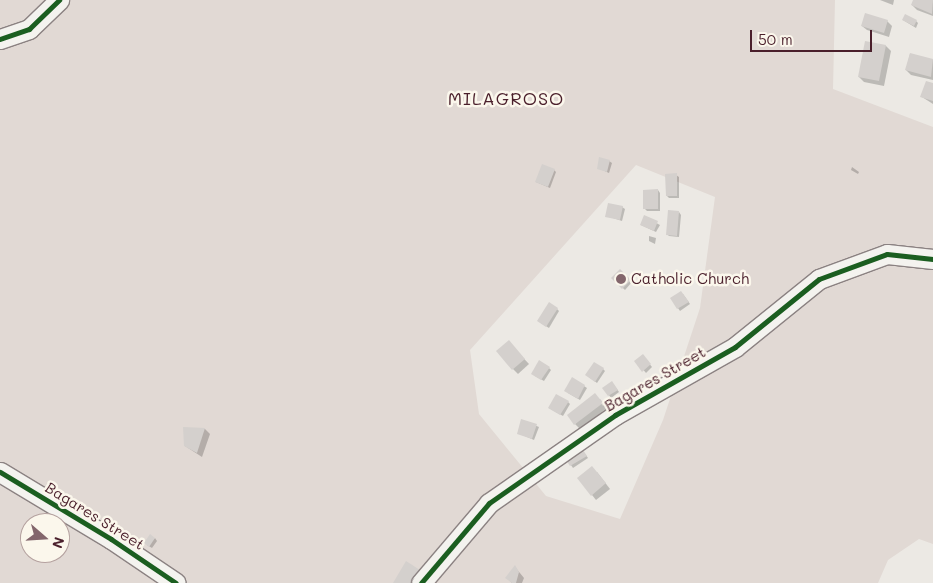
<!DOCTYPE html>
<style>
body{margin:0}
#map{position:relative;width:933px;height:583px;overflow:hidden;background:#ece9e4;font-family:Mali,sans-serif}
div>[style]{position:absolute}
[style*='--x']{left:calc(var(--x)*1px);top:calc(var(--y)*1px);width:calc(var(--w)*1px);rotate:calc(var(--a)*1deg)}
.green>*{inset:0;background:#e1d9d4}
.shadow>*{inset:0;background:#0003}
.building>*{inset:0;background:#d4d0cd}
.roads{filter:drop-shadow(1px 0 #8b8282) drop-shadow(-1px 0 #8b8282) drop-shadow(0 1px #8b8282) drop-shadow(0 -1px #8b8282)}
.secondary>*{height:19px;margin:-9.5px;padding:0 9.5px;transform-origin:9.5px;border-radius:9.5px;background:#f4f3ef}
.cycleway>*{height:5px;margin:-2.5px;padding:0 2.5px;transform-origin:2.5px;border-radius:2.5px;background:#1b5e20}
.dots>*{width:14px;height:14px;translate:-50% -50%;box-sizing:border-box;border:2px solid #fbf7ec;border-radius:50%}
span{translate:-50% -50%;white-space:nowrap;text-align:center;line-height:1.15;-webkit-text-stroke:5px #fbf7ec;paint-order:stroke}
.poi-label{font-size:15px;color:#4a1f2b}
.left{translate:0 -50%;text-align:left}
.street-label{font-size:15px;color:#4a1f2b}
.quarter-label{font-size:18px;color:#4a1f2b;letter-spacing:1px}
.north{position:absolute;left:20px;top:513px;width:50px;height:50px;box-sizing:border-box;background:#fbf7ec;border:1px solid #b4a19f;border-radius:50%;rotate:109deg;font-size:14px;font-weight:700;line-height:20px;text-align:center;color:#4a1f2b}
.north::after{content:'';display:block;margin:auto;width:18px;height:22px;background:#83666c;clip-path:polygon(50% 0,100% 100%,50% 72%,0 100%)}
.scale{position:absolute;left:750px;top:30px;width:122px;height:22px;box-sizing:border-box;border:2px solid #4a1f2b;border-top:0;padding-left:6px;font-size:15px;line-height:18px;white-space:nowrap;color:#4a1f2b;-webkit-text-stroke:4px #fbf7ec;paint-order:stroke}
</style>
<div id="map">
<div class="green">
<div style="clip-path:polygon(evenodd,0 0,835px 0,833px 89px,933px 127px,933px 544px,919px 539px,888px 560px,878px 583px,0 583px,0 0,636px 165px,715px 197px,700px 308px,663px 420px,620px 519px,546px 496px,479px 414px,470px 350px,636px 165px,0 0,30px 523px,60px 523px,60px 553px,30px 553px,30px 523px)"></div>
</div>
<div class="shadow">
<div style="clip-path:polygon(880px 0,894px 0,893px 5px)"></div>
<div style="clip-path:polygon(914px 0,933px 0,933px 16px,917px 10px,912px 5px)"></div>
<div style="clip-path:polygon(903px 20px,916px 21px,918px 23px,916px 28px)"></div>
<div style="clip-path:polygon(887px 21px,892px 26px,889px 37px,867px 30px,862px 26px)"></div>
<div style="clip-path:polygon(866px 42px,886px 46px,891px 51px,884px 86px,864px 82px,859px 77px)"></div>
<div style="clip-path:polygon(910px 54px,933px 60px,933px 80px,911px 75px,906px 70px)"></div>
<div style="clip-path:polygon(933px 85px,933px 104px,922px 97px)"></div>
<div style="clip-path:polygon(609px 161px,612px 163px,609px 173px,598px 168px)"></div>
<div style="clip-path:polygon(852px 167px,859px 172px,858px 174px,851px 170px)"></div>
<div style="clip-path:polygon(554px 170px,556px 172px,550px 188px,536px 182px)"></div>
<div style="clip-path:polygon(676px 175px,679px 177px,679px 198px,669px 198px,667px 196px)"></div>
<div style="clip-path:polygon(658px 190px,660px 193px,660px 211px,647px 211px,645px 209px)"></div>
<div style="clip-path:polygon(622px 207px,625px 209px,622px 221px,607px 216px)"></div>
<div style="clip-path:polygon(679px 212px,681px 215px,679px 237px,669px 236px,667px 234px)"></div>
<div style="clip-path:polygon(645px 217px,660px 225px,656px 232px,641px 225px)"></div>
<div style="clip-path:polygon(649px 236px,656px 238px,655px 244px,649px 241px)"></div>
<div style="clip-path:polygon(620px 271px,632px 282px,625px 290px,612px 278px)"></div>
<div style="clip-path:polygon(683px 294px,690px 304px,680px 311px,671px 298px)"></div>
<div style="clip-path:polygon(557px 309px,559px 311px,549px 328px,541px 323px)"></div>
<div style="clip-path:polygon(513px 347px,529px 364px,518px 374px,513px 369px)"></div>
<div style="clip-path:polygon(643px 356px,652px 367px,646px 373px,636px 361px)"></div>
<div style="clip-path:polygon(549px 368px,551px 370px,544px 381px,535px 376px)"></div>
<div style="clip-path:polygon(603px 369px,605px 371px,597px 383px,589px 377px)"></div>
<div style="clip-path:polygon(573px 379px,587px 388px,580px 400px,568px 393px)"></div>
<div style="clip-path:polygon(614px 385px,619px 392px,611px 398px,604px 388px)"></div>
<div style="clip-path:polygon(600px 399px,607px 408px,580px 429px,575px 424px)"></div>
<div style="clip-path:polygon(568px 402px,570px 404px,563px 416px,549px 408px)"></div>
<div style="clip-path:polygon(522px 420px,539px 427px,534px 440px,518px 433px)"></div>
<div style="clip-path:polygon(184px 428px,205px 429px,210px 434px,202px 457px,185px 446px)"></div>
<div style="clip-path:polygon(583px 451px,588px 458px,573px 468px,566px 458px)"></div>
<div style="clip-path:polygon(597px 472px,610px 489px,596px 500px,592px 495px)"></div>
<div style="clip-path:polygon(155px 538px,157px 541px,152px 548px,147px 545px)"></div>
<div style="clip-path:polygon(515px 567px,524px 578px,522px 583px,512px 583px,507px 578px)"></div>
</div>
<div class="building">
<div style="clip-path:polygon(913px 0,933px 0,932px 14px,911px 5px)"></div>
<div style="clip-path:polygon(865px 13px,888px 20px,884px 33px,861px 26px)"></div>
<div style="clip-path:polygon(905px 14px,917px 20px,914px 26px,902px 20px)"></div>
<div style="clip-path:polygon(865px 41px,886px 45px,879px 81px,858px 77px)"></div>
<div style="clip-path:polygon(910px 53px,933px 59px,931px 77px,905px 70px)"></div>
<div style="clip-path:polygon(926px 81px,933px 83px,933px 101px,920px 97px)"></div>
<div style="clip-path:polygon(599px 157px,610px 160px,607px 172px,597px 169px)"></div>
<div style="clip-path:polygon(542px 164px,555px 169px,548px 187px,535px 182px)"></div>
<div style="clip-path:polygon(677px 173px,677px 196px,666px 196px,665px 174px)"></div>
<div style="clip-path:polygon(658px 189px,658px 209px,643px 209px,643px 190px)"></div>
<div style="clip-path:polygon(608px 203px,623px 206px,620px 220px,605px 217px)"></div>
<div style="clip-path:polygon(668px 210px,679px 211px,677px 236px,666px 235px)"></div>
<div style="clip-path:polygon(644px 215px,658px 221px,654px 231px,640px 225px)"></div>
<div style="clip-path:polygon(620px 269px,631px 280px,622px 289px,611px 278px)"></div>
<div style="clip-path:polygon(681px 291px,689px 302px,677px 309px,670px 298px)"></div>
<div style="clip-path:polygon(549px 302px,558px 308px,546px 327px,537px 321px)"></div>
<div style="clip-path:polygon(509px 340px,525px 359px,512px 370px,496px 351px)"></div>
<div style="clip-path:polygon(643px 354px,651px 364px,642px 372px,634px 361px)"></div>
<div style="clip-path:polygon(539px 360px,550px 367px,541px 380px,531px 374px)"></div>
<div style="clip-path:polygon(594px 362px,604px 368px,595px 382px,585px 375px)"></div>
<div style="clip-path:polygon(572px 377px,585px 385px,578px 399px,564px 391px)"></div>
<div style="clip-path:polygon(612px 381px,618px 390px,608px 396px,602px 388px)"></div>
<div style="clip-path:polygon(595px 393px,603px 403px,574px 425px,567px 415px)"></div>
<div style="clip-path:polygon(556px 394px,569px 401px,560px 415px,548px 408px)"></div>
<div style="clip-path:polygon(521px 419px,537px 424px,532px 439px,517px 434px)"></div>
<div style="clip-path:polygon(183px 427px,205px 428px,197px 453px,184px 446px)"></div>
<div style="clip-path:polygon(581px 447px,587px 456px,570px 466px,564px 457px)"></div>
<div style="clip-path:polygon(592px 466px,606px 483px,591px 496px,577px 478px)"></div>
<div style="clip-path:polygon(150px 534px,155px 538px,149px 547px,144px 543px)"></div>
<div style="clip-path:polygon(406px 561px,420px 570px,412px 583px,393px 583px)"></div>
<div style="clip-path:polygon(515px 565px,519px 572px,516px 583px,512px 583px,505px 578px)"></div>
</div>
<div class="roads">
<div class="secondary">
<div style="--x:0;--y:39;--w:31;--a:-19"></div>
<div style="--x:29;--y:29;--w:42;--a:-44"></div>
<div style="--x:0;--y:472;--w:130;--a:31.1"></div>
<div style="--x:111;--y:539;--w:78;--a:34.1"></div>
<div style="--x:421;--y:583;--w:105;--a:-49.6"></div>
<div style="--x:489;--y:503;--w:154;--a:-34.9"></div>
<div style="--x:615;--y:415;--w:138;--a:-29.5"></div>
<div style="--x:735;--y:347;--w:108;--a:-39"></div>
<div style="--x:819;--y:279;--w:72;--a:-20.2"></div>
<div style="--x:887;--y:254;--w:46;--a:6.2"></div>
</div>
</div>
<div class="cycleway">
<div style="--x:0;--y:39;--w:31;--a:-19"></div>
<div style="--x:29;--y:29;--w:42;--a:-44"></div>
<div style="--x:0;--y:472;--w:130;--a:31.1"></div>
<div style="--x:111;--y:539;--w:78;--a:34.1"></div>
<div style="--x:421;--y:583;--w:105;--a:-49.6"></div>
<div style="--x:489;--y:503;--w:154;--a:-34.9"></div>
<div style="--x:615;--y:415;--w:138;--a:-29.5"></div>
<div style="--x:735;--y:347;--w:108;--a:-39"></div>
<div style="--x:819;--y:279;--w:72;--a:-20.2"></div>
<div style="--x:887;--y:254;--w:46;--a:6.2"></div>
</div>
<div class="dots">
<div style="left:621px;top:279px;background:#83666c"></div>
</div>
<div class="poi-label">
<span class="left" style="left:631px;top:279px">Catholic Church</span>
</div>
<div class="street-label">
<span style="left:655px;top:379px;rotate:-30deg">Bagares Street</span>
<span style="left:95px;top:516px;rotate:32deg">Bagares Street</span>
</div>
<div class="quarter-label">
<span style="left:506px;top:98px">MILAGROSO</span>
</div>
<div class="north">N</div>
<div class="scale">50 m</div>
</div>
